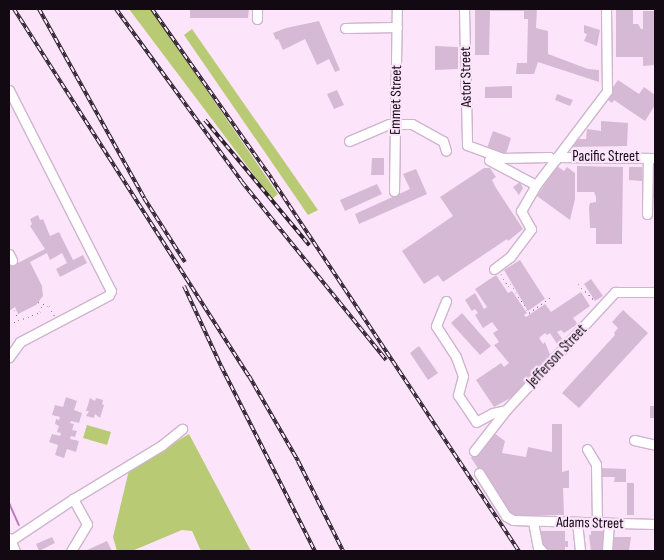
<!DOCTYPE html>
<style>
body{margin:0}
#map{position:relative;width:664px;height:560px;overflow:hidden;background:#fce5fb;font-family:"Sofia Sans Condensed",sans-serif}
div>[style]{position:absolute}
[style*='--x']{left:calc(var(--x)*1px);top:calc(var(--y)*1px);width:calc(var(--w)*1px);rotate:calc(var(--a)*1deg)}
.green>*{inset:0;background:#b8cb74}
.stream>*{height:2px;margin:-1px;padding:0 1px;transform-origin:1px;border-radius:1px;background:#bd7bbc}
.building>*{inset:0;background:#d6bad5}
.path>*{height:1px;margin-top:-0.5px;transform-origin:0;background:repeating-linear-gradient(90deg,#7d6e7d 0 1px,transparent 0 5px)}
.roads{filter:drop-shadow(1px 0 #cfb4ce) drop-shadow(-1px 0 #cfb4ce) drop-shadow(0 1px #cfb4ce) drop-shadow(0 -1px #cfb4ce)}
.minor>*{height:9px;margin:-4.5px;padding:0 4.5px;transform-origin:4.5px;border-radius:4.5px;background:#fff}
.rail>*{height:4px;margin-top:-2px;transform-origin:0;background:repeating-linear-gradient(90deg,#fce5fb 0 5.5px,#2b212b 0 11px);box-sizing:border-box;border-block:1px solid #2b212b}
span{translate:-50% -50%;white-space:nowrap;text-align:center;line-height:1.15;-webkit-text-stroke:4.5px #fce5fb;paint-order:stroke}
.street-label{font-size:15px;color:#120912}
.frame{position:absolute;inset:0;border:10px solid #120912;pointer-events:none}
</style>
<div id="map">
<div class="green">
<div style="clip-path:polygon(129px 9px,151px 9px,278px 194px,272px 199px)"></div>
<div style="clip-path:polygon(192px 29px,318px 210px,308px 215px,184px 35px)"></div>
<div style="clip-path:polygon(87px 425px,111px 432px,107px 445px,83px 438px)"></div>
<div style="clip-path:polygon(189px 434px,251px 551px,201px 551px,192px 531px,182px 530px,132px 551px,117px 551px,113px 537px,129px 470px)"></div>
</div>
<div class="stream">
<div style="--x:9;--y:503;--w:24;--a:66"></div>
</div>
<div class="building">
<div style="clip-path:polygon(190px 9px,249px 9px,248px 18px,190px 18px)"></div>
<div style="clip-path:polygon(475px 9px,537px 9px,536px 28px,548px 31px,548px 54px,588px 69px,599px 70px,599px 82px,538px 62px,534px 74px,516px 74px,517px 63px,527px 63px,528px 19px,524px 19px,524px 11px,490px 11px,489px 55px,475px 55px)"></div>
<div style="clip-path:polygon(616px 9px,633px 9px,633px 24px,638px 24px,641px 29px,643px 29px,643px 11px,655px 11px,655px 65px,643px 66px,643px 57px,616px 57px)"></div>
<div style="clip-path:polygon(319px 21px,340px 70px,335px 72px,329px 59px,317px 65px,305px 39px,283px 50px,278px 39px,276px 40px,273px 33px,286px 28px)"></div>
<div style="clip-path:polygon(584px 25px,600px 30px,597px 46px,584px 41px,587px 34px,584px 33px)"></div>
<div style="clip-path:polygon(435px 46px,458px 47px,458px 69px,435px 70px)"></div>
<div style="clip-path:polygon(618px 80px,639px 94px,644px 87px,655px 95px,655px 105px,645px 121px,614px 100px,612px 103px,605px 98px)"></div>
<div style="clip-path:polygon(512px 86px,512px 98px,485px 98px,485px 87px)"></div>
<div style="clip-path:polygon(337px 90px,344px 105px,334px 109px,327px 94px)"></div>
<div style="clip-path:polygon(557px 94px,573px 100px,570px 106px,555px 100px)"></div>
<div style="clip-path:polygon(601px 121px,628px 123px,627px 146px,572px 147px,577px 139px,586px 139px,587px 129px,601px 131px)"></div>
<div style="clip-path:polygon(493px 131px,511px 138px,506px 154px,501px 152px,500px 156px,486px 151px)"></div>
<div style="clip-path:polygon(372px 158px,384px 158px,384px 175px,371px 175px)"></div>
<div style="clip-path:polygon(557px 166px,564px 171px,567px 167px,575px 173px,575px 199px,570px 220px,537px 196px)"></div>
<div style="clip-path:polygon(577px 166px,623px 167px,622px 244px,596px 244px,596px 228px,590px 228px,589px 207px,590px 203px,596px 202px,596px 197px,594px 192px,577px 192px)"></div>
<div style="clip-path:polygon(629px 167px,642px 167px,642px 181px,629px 180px)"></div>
<div style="clip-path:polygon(484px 168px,490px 168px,496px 177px,492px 180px,496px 188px,523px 229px,508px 241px,507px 239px,443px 282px,438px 275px,424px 284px,402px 251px,453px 216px,440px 197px)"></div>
<div style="clip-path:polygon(651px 168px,655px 168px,655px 198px,651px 198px)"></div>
<div style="clip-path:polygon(416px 169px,427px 194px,359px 224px,355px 214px,410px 189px,403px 174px)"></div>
<div style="clip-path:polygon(520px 182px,523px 188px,519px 195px,513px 187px)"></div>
<div style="clip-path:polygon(377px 184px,382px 194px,345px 211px,340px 200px)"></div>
<div style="clip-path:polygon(38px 215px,40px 220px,43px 219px,50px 236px,59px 232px,73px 260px,83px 255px,87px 263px,60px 277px,56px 269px,67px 263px,62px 253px,50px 260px,47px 253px,30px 262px,42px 286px,43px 296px,36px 305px,18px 314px,15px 307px,9px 311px,9px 264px,14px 265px,45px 249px,30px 226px,32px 224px,30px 219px)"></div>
<div style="clip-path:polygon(520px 260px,545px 299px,528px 311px,504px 270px)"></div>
<div style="clip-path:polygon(496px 275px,508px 293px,512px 291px,527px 313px,524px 315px,526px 317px,545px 304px,551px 312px,581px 292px,590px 306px,573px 318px,578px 324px,564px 333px,561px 330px,557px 332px,564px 341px,559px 347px,550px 333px,547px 335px,545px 333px,539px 338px,543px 344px,545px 342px,551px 357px,514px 396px,494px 407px,476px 380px,501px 363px,504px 367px,509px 363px,494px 345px,499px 342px,493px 333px,498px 330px,492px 322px,483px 328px,475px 315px,478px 313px,475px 309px,472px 311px,465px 300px,475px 293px,484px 309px,487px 307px,475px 289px)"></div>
<div style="clip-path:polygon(591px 279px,603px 296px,595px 301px,584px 284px)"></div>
<div style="clip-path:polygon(623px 310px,648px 333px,579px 408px,562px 393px,615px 335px,614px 333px,618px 328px,612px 322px)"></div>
<div style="clip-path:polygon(462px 313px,491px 346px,480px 355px,451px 323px)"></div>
<div style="clip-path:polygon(419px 346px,438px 373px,428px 380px,410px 353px)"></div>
<div style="clip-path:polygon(66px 397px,77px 401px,74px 410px,82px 413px,79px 423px,71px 421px,70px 423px,74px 424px,72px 430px,77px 431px,75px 437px,71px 436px,70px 439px,79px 441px,76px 452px,67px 449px,64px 458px,55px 455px,58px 445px,49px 442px,52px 434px,60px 436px,61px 433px,57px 432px,59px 426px,55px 424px,56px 419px,59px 420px,60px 417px,52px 415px,55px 405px,63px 407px)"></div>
<div style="clip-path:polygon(90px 398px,95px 401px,96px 398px,103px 400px,102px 404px,104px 405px,100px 418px,95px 414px,94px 418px,86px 416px,89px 411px,86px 411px)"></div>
<div style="clip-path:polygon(650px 406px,655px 406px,655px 418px,650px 418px)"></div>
<div style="clip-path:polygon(552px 424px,562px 424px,562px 472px,569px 470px,569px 488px,563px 488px,564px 515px,510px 516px,471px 458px,494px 433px,505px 441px,502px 453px,526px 457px,528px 447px,552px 452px)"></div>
<div style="clip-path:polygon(600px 468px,626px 469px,626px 482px,614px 482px,615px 477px,600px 477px)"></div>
<div style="clip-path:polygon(627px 483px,634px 483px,634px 515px,627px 515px)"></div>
<div style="clip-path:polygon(539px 531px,565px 531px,565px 541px,568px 541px,568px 547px,565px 547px,565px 551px,546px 551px,539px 540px)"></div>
<div style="clip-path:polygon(591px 531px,605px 531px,604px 551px,591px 551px,589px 535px,591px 535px)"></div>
<div style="clip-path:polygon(52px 537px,55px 543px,39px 551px,36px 544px)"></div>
<div style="clip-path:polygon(613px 537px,631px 537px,629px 551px,612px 551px,610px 538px)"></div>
<div style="clip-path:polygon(107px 541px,112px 551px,85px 551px)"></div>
</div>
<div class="path">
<div style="--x:501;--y:274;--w:14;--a:60"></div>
<div style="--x:508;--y:286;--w:3;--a:-45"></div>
<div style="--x:510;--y:284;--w:5;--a:53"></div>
<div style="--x:513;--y:288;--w:30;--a:57"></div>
<div style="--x:529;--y:313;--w:27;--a:-36"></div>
<div style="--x:578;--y:284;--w:24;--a:45"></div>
<div style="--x:38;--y:302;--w:12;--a:20"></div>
<div style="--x:49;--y:306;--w:13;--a:61"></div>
<div style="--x:14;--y:310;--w:9;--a:63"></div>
<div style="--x:9;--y:324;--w:33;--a:-21"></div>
<div style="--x:40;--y:312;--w:8;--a:-76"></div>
<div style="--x:9;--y:526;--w:4;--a:63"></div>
</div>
<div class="roads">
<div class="minor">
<div style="--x:257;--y:9;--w:10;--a:90"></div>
<div style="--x:464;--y:9;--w:136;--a:88.7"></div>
<div style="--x:467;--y:145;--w:37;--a:20"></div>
<div style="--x:502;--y:158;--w:47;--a:-1.2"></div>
<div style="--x:549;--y:157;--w:7;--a:27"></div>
<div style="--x:345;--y:28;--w:52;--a:-1.1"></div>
<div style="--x:9;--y:90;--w:225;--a:63.1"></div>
<div style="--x:111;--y:291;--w:4;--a:117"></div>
<div style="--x:109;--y:295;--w:101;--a:152.2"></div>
<div style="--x:20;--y:342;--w:19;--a:126"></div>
<div style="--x:349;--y:141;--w:43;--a:-23"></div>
<div style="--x:389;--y:124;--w:23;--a:0"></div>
<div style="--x:412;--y:124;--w:35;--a:29"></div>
<div style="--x:443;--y:141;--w:10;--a:73"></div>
<div style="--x:557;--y:157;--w:98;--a:0.6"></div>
<div style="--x:489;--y:160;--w:53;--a:28"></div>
<div style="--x:394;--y:191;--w:182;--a:-89.1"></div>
<div style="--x:647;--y:214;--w:56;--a:-89"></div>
<div style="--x:9;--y:254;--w:7;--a:63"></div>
<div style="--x:494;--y:269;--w:20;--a:-37"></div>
<div style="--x:510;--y:257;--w:35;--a:-53"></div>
<div style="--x:531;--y:229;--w:21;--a:-119"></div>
<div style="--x:521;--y:211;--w:30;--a:-60"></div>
<div style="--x:536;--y:185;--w:118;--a:-52.9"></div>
<div style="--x:607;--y:91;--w:82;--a:-90.7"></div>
<div style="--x:446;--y:301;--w:27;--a:112"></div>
<div style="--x:436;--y:326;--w:37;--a:57"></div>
<div style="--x:456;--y:357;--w:20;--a:70"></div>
<div style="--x:463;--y:376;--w:20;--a:105"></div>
<div style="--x:458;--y:395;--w:32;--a:56"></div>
<div style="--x:476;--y:422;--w:19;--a:-28"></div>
<div style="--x:493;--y:413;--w:13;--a:-13"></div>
<div style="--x:634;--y:440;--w:22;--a:13"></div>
<div style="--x:587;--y:449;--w:17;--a:59"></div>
<div style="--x:596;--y:464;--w:59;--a:89"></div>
<div style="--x:474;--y:451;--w:52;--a:-52"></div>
<div style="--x:506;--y:410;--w:161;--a:-47.3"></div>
<div style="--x:615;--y:292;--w:40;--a:0"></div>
<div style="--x:479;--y:473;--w:51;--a:57.9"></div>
<div style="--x:506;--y:516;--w:8;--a:30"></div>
<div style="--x:513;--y:520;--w:142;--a:1.6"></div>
<div style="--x:533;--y:522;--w:25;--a:79"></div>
<div style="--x:538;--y:547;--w:6;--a:45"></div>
<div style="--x:577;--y:522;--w:29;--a:84"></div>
<div style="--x:9;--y:538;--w:14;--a:65"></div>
<div style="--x:10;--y:541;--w:76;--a:-33.7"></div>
<div style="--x:73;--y:499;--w:104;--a:-31.2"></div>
<div style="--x:162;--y:445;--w:26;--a:-39"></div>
<div style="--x:71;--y:551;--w:31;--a:-59"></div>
<div style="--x:87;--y:524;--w:29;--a:-119"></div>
<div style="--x:607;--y:551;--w:28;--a:-86"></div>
</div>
</div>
<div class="rail">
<div style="--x:14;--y:9;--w:436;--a:57.4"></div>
<div style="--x:249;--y:376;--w:98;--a:60"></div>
<div style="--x:298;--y:461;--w:101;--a:63.4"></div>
<div style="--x:39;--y:9;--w:216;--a:60.9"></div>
<div style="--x:144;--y:198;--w:76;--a:57.4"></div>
<div style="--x:116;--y:9;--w:214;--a:53.9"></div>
<div style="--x:242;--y:182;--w:229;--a:51"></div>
<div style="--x:152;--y:9;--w:207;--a:54.8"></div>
<div style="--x:271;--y:178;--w:448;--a:56.4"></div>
<div style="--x:205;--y:120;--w:163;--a:50.2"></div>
<div style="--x:184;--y:286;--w:88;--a:65.2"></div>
<div style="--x:221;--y:366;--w:208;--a:63.1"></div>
</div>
<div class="street-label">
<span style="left:466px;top:77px;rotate:-91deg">Astor Street</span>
<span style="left:396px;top:100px;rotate:-89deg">Emmet Street</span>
<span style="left:606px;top:157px">Pacific Street</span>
<span style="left:557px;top:356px;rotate:-47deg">Jefferson Street</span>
<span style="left:590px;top:523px;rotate:1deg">Adams Street</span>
</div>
<div class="frame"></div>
</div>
